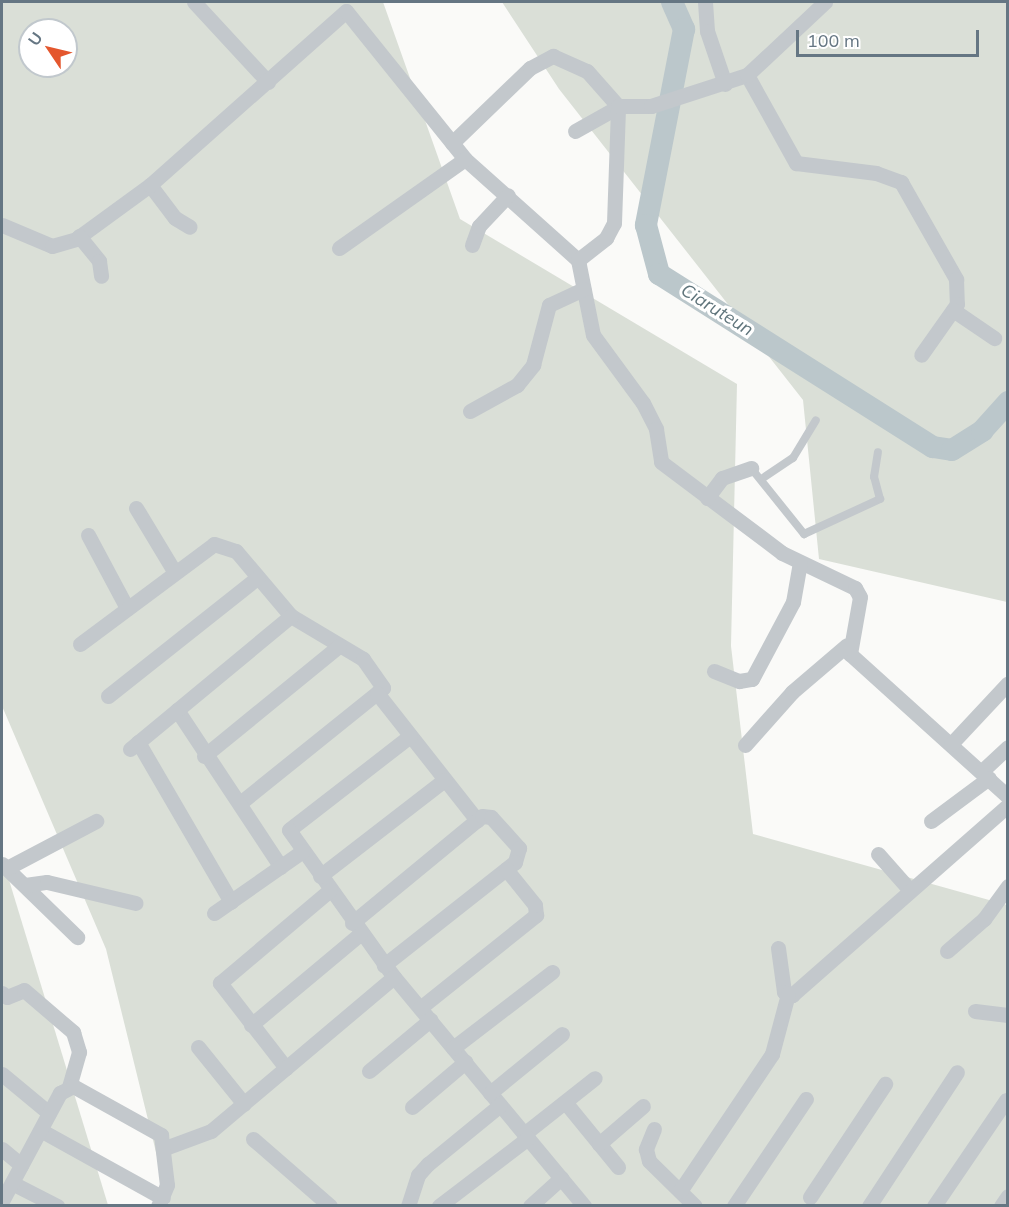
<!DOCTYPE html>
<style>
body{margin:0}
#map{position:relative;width:1009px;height:1207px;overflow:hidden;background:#fafaf8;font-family:Mulish,sans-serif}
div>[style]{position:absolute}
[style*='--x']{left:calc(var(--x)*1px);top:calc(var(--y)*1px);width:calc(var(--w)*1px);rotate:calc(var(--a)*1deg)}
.green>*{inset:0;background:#dadfd7}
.river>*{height:22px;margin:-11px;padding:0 11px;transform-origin:11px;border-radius:11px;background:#bbc7cb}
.service>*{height:8px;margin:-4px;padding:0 4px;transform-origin:4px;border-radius:4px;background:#c3c8cc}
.minor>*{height:15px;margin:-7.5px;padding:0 7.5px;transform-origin:7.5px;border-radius:7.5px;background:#c3c8cc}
span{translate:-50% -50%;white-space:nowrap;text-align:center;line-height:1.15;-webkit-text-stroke:6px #fff;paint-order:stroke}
.water-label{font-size:18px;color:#60757c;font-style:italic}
.frame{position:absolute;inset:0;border:3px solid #657683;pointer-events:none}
.north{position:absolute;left:18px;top:18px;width:60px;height:60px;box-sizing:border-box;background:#fff;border:2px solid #c1c8cd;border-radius:50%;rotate:305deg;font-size:16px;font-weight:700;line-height:24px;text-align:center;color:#657683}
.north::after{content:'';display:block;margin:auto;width:21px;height:27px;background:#e4572e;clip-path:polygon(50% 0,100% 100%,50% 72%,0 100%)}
.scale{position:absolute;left:796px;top:30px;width:183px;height:27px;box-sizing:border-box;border:3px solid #657683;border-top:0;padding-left:8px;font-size:18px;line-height:21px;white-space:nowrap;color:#657683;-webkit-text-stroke:4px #fff;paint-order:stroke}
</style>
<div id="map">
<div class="green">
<div style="clip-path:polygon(evenodd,2px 2px,383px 2px,460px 219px,737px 384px,731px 646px,753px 834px,1007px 905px,1007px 1205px,169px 1205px,106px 949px,2px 706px,2px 2px,30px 30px,66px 30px,66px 66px,30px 66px,30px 30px)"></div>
<div style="clip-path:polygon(502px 2px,1007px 2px,1007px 602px,819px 559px,803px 400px,559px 89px)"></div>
<div style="clip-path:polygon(2px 857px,108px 1205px,2px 1205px)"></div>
</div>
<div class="river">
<div style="--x:672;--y:2;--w:30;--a:66"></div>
<div style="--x:684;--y:29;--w:200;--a:101"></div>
<div style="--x:646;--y:225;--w:51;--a:75.1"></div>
<div style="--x:659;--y:274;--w:324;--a:32.3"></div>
<div style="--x:933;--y:447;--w:19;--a:9"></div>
<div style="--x:952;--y:450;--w:36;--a:-32"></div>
<div style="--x:982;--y:431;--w:39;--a:-48"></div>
</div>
<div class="service">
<div style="--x:751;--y:468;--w:85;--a:51.2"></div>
<div style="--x:804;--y:534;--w:84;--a:-24.7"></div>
<div style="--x:880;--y:499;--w:23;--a:-105"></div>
<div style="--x:874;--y:477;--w:25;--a:-81"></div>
<div style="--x:763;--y:478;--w:36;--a:-34"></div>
<div style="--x:793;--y:458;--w:44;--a:-58.8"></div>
</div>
<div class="minor">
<div style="--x:194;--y:2;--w:109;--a:47.2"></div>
<div style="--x:705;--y:2;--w:29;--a:86"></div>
<div style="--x:707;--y:31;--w:56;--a:71.2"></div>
<div style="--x:747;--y:75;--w:101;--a:60.9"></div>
<div style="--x:796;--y:163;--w:81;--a:7.1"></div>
<div style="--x:876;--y:173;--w:27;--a:20"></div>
<div style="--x:901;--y:182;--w:112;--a:60.4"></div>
<div style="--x:956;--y:279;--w:25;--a:88"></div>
<div style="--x:957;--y:304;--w:62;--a:125.2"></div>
<div style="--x:575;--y:131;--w:47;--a:-29.3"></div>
<div style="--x:452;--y:143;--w:108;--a:-43.9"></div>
<div style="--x:530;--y:68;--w:26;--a:-28"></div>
<div style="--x:553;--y:56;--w:37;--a:24"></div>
<div style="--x:587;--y:71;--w:47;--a:48.5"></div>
<div style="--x:150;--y:185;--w:41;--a:52.9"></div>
<div style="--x:175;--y:218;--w:17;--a:31"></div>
<div style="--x:2;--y:225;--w:54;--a:22.8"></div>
<div style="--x:52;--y:246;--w:25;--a:-16"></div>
<div style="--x:76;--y:239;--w:92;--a:-36.1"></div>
<div style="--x:150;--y:185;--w:262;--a:-41.6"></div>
<div style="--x:346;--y:11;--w:190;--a:51.2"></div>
<div style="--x:465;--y:159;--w:152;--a:41.8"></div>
<div style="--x:578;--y:260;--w:76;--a:78.7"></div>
<div style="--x:593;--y:335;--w:84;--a:53.7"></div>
<div style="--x:643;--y:403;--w:29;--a:63"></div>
<div style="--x:656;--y:429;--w:33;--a:81"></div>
<div style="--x:661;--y:462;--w:151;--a:36.9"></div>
<div style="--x:782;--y:553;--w:81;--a:25.6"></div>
<div style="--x:855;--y:588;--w:10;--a:61"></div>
<div style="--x:860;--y:597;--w:58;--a:100"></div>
<div style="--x:850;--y:654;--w:213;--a:42.1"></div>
<div style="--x:79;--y:236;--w:32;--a:51"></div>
<div style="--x:99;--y:261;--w:15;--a:82"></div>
<div style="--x:472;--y:245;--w:20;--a:-70"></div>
<div style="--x:479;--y:226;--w:42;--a:-46.9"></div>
<div style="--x:339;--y:248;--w:154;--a:-35.2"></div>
<div style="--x:578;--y:260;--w:36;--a:-38"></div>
<div style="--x:606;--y:238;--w:17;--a:-62"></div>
<div style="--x:614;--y:223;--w:117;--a:-88"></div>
<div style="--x:618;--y:106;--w:33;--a:0"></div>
<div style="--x:651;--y:106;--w:101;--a:-17.9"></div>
<div style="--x:747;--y:75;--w:107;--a:-43.1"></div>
<div style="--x:953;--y:310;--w:50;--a:34.3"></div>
<div style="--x:470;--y:411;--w:54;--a:-29"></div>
<div style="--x:517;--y:385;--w:26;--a:-51"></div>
<div style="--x:533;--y:365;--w:62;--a:-75.1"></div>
<div style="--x:549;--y:305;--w:38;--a:-25"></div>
<div style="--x:707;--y:498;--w:25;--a:-53"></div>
<div style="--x:722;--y:478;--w:31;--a:-19"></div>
<div style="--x:136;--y:508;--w:74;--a:58.9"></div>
<div style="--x:88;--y:535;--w:83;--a:61.9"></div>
<div style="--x:80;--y:644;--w:167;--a:-36.7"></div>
<div style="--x:214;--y:544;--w:23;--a:18"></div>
<div style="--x:236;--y:551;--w:85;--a:49.8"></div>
<div style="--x:291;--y:616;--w:84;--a:30.8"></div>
<div style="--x:363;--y:659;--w:35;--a:55"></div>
<div style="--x:383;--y:688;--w:184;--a:141.2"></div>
<div style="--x:714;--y:671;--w:27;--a:22"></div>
<div style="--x:739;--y:681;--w:13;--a:-9"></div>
<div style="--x:752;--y:679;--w:87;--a:-62"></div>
<div style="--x:793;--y:602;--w:40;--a:-80"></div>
<div style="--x:377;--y:693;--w:162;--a:51.8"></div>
<div style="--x:108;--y:696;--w:191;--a:-38.4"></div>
<div style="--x:177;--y:710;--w:188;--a:56.5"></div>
<div style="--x:410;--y:736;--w:153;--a:142.2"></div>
<div style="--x:289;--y:830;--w:181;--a:54.5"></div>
<div style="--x:394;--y:977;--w:298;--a:50.3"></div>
<div style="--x:138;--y:742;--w:185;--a:59.8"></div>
<div style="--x:951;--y:744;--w:83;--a:-46.9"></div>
<div style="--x:745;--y:745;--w:71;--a:-48.4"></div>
<div style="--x:792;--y:692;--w:72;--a:-40.5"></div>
<div style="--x:130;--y:749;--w:209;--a:-39.6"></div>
<div style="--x:204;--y:756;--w:174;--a:-39.2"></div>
<div style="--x:982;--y:771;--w:35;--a:-43"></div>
<div style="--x:931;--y:821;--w:72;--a:-36.6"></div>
<div style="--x:878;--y:854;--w:47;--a:48.5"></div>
<div style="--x:2;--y:864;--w:105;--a:44.2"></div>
<div style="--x:7;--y:868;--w:101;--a:-27.8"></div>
<div style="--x:320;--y:876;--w:157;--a:-37.7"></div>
<div style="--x:25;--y:885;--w:22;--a:-8"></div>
<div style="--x:47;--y:882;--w:91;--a:13.3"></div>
<div style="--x:214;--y:913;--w:108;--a:-34.9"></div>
<div style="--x:352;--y:923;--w:168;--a:-39.5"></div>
<div style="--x:482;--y:816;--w:9;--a:6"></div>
<div style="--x:491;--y:817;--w:42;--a:47.9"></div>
<div style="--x:519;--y:848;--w:15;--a:106"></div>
<div style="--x:515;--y:862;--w:167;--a:141.8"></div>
<div style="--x:778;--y:948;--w:44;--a:82.2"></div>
<div style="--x:784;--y:992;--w:9;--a:21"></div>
<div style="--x:792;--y:995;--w:288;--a:-41.3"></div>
<div style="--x:947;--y:951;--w:49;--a:-40.9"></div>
<div style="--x:984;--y:919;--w:41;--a:-54"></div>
<div style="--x:2;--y:993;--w:6;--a:39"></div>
<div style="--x:7;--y:997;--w:18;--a:-22"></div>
<div style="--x:24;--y:990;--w:65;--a:40.6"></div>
<div style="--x:73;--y:1032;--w:21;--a:73"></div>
<div style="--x:79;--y:1052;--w:36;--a:106"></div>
<div style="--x:420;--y:1008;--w:149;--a:-38.7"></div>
<div style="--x:536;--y:915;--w:10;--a:-96"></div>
<div style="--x:535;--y:905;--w:46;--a:-128.9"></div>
<div style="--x:975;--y:1011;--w:33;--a:7"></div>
<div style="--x:251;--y:1025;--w:142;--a:-39.9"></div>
<div style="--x:198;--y:1047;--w:73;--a:51.1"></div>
<div style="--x:453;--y:1048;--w:125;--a:-37.5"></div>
<div style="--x:286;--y:1068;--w:108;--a:-127.8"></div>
<div style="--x:220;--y:983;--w:144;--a:-40.2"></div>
<div style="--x:369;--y:1071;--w:80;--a:-39.9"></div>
<div style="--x:2;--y:1074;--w:61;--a:39.7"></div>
<div style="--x:490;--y:1093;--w:93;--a:-39.3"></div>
<div style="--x:565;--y:1102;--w:84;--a:50.8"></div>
<div style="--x:412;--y:1107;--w:70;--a:-40.3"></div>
<div style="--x:654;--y:1129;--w:22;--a:112"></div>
<div style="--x:646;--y:1149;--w:12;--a:76"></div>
<div style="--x:649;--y:1161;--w:64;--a:44.4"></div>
<div style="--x:42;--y:1131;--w:138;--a:29"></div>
<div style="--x:524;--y:1134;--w:90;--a:-38.3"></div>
<div style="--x:253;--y:1139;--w:102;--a:41"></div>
<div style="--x:599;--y:1144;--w:58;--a:-40.8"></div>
<div style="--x:165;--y:1148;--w:49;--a:-20.3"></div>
<div style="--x:211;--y:1131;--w:239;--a:-40.1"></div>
<div style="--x:2;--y:1149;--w:25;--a:40"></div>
<div style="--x:12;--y:1183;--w:51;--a:27.1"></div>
<div style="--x:680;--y:1191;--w:165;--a:-56.1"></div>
<div style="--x:772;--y:1054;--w:62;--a:-75.1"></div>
<div style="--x:810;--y:1197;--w:136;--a:-56.4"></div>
<div style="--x:2;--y:1201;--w:123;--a:-61.8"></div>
<div style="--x:60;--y:1093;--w:15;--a:-28"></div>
<div style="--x:73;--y:1086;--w:101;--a:29.1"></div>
<div style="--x:161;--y:1135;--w:50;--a:83.2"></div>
<div style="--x:167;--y:1185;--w:23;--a:113"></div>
<div style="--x:408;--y:1206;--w:33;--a:-72"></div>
<div style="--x:418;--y:1175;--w:15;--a:-48"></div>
<div style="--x:428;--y:1164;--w:93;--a:-39.3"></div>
<div style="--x:439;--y:1206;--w:112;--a:-37.4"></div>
<div style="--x:530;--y:1206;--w:42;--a:-42.1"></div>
<div style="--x:734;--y:1206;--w:129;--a:-56.1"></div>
<div style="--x:869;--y:1206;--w:160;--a:-56.7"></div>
<div style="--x:934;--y:1206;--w:128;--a:-55.8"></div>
<div style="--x:1001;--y:1206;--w:12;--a:-55"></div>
</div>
<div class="water-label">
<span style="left:717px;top:310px;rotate:32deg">Ciaruteun</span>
</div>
<div class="frame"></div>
<div class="north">U</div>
<div class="scale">100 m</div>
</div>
